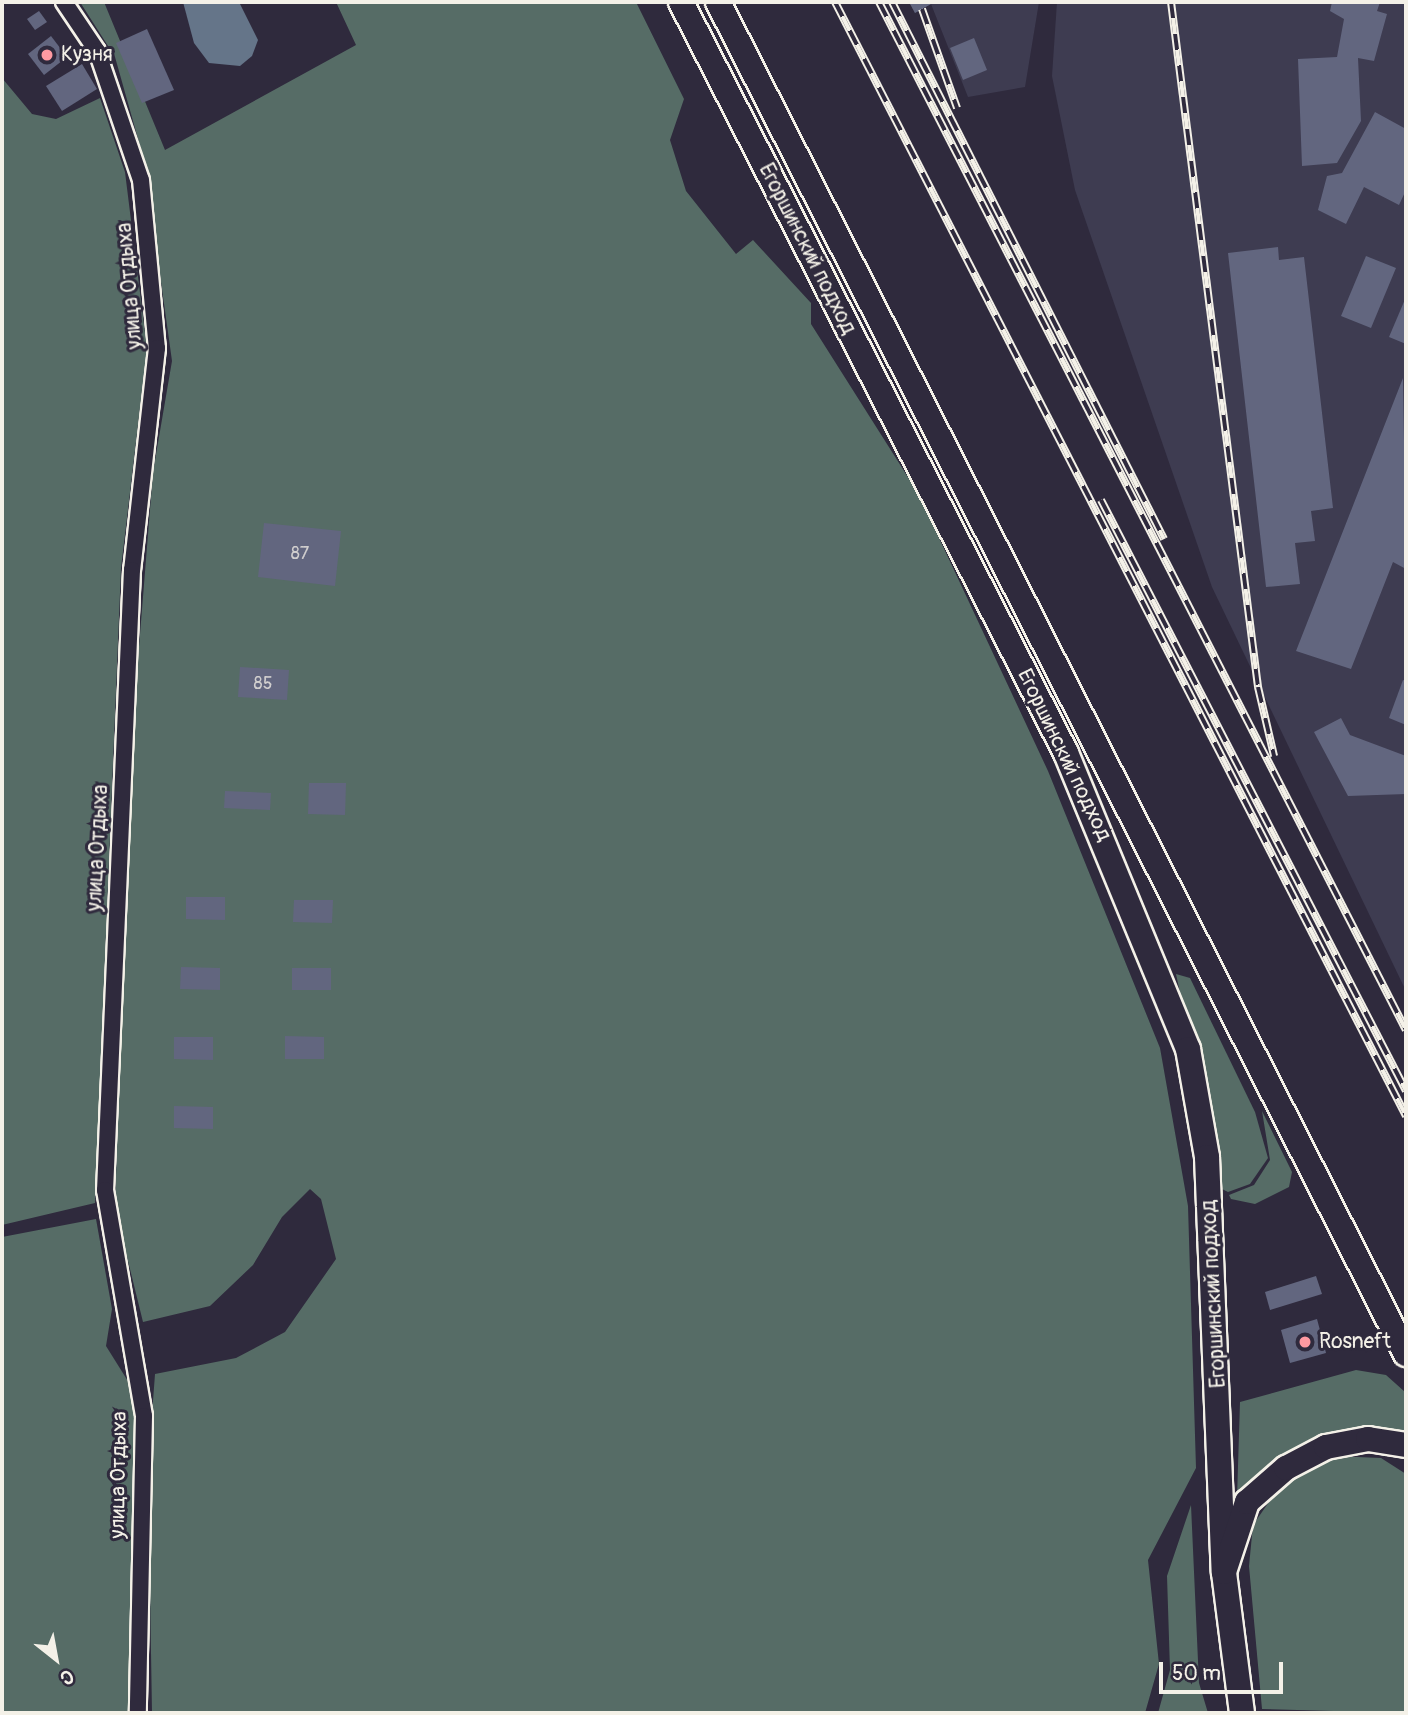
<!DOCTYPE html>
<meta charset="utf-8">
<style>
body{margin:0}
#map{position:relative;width:1408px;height:1715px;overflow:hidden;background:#2f2a3d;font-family:Pangolin,sans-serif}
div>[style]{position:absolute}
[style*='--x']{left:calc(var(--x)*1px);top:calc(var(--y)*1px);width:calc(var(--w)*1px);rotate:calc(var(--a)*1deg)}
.built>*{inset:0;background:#3e3c51}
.green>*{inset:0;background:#566c66}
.water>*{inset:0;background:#657589}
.building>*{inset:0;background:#62667f}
.roads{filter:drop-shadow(2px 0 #f4f1e8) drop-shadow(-2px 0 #f4f1e8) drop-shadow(0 2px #f4f1e8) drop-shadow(0 -2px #f4f1e8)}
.minor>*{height:16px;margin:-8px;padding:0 8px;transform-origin:8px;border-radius:8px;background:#2f2a3d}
.primary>*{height:24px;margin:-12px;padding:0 12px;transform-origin:12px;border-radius:12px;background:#2f2a3d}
.rail>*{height:8px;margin-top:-4px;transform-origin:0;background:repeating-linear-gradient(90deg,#2f2a3d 0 16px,#f4f1e8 0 32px);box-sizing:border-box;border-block:2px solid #f4f1e8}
.dots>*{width:19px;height:19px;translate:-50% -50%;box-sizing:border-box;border:4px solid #2f2a3d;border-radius:50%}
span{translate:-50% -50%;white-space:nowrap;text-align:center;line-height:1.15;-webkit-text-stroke:6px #2f2a3d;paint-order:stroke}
.number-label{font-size:18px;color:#d0cece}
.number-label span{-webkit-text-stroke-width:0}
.poi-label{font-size:21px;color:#f4f1e8}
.left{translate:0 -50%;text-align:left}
.street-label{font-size:21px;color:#f4f1e8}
.frame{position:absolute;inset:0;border:4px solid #f4f1e8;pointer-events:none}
.north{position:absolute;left:21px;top:1624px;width:70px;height:70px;-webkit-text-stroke:5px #2f2a3d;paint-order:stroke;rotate:149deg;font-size:19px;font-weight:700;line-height:28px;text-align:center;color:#f4f1e8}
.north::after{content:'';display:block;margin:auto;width:24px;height:32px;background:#f4f1e8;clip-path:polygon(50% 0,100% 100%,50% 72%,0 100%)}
.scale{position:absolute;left:1159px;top:1662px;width:124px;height:32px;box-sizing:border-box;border:4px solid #f4f1e8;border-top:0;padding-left:9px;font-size:21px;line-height:24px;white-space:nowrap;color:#f4f1e8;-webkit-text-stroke:5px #2f2a3d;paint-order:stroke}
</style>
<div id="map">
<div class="built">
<div style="clip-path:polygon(909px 2px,1039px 2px,1025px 87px,968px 97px,931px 4px,915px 13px)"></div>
<div style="clip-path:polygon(1057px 2px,1406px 2px,1406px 991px,1212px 587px,1075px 190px,1052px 76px)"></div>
</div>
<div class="green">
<div style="clip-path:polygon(80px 2px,104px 2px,165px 150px,356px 45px,336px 2px,636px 2px,684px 99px,670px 140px,686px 191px,736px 254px,753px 240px,811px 303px,811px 324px,918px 493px,1048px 771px,1160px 1048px,1188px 1206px,1196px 1468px,1148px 1560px,1159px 1664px,1145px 1713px,152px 1713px,148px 1468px,155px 1374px,236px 1358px,285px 1332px,336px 1259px,321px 1199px,310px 1189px,282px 1217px,253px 1265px,210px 1306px,143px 1322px,115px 1208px,128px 784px,153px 472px,172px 361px,144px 160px,115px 57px)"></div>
<div style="clip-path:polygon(2px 78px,32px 114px,56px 119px,100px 98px,125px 172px,147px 349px,121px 568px,95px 1203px,2px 1225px)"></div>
<div style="clip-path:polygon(1176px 974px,1190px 978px,1255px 1112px,1268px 1158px,1250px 1184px,1228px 1192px,1222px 1189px)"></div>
<div style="clip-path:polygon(1262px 1111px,1292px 1172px,1289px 1187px,1255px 1204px,1231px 1199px,1229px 1195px,1254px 1185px,1270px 1160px)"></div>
<div style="clip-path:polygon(96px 1219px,112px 1309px,106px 1346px,136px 1394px,131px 1713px,2px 1713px,2px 1237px)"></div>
<div style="clip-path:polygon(1356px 1370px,1386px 1375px,1405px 1392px,1406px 1435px,1380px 1430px,1237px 1498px,1240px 1402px)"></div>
<div style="clip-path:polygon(1333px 1456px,1381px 1458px,1406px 1474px,1406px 1713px,1262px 1709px,1249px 1566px,1253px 1525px,1280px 1486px)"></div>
<div style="clip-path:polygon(1191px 1505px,1199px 1683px,1208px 1713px,1158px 1713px,1170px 1670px,1167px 1576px)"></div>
</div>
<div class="water">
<div style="clip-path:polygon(183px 2px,239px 2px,258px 40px,252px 56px,240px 66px,209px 63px,194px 43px)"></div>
</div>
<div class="building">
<div style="clip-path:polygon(909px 2px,929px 2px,931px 4px,915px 13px)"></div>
<div style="clip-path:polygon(1332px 2px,1380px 2px,1377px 11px,1387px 14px,1374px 61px,1358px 58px,1361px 121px,1337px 163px,1302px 166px,1298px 59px,1337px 57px,1344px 19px,1330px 11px)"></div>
<div style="clip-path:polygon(39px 11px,47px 22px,35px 30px,27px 19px)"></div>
<div style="clip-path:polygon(147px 29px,174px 90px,142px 103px,116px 43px)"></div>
<div style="clip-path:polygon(51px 36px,67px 57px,44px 75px,28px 54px)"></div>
<div style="clip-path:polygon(974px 38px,987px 70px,963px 80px,950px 48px)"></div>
<div style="clip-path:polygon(82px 64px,97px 89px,62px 111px,46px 86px)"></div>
<div style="clip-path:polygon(1375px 112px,1406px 129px,1406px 190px,1399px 205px,1364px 187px,1346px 224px,1318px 210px,1327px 176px,1342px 173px)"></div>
<div style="clip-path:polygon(1278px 247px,1279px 260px,1304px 257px,1333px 508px,1311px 511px,1315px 541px,1295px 543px,1300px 584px,1266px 587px,1228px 253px)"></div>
<div style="clip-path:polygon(1366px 256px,1396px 268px,1371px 328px,1341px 316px)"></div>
<div style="clip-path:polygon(1406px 297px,1406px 344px,1389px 337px)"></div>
<div style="clip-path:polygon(1403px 378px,1406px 569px,1393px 562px,1351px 669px,1296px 651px)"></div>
<div style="clip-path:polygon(264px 523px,341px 531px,335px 586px,258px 577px)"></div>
<div style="clip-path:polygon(240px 667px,289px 670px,287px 700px,238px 697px)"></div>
<div style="clip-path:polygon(1403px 680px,1406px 681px,1406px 725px,1389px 718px)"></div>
<div style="clip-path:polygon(1341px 718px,1350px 735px,1406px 756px,1406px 794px,1348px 796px,1314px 732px)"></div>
<div style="clip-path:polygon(309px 783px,346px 783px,345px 815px,308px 814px)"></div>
<div style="clip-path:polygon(225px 791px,271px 793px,270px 810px,224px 808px)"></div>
<div style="clip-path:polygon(186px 897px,225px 897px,225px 920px,186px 919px)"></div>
<div style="clip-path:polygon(294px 900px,333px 900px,332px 923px,293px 922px)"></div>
<div style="clip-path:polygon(181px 967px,220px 968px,220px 990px,180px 989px)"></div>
<div style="clip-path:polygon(292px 968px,331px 968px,331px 990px,292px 990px)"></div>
<div style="clip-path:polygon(285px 1036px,324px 1037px,324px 1059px,285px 1059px)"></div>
<div style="clip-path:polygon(174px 1037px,213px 1037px,213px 1060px,174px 1059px)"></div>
<div style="clip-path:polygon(174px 1106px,213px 1107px,213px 1129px,174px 1128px)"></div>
<div style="clip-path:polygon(1316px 1276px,1322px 1294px,1270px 1310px,1265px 1292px)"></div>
<div style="clip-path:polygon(1317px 1319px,1326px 1353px,1290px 1363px,1281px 1330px)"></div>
</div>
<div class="roads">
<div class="minor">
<div style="--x:64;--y:2;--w:59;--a:56"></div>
<div style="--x:97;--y:51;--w:136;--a:71.2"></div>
<div style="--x:141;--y:180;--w:169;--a:84.6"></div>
<div style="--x:157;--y:348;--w:223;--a:96.4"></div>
<div style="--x:132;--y:570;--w:621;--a:92.49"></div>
<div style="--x:105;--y:1190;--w:229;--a:80.2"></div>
<div style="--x:144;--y:1416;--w:297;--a:91.2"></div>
</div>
<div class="primary">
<div style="--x:681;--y:2;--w:844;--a:62.86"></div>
<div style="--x:1066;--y:753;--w:320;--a:67.6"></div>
<div style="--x:1188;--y:1049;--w:110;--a:80"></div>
<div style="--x:1207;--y:1157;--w:415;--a:87.7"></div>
<div style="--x:718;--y:2;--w:1517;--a:63.03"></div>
<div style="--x:1242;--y:1713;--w:142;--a:-97.3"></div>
<div style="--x:1224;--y:1572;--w:74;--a:-71.8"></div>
<div style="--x:1247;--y:1502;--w:52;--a:-41.1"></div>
<div style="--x:1286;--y:1468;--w:45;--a:-27.7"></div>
<div style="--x:1326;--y:1447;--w:43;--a:-10.8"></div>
<div style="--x:1368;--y:1439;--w:38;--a:9"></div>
</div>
</div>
<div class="rail">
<div style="--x:835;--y:2;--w:1252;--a:62.86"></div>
<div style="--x:879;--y:2;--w:1155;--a:62.86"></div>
<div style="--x:892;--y:2;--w:602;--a:63.14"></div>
<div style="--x:1171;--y:2;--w:691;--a:82.76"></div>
<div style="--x:1258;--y:687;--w:71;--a:76.9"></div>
<div style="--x:922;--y:9;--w:105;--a:70.5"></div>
<div style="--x:1101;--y:500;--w:665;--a:62.7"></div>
</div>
<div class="dots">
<div style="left:47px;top:55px;background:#ff9aa2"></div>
<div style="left:1305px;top:1342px;background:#ff9aa2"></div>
</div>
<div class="number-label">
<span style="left:300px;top:554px">87</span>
<span style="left:263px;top:684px">85</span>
</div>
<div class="poi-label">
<span class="left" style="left:61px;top:55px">Кузня</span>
<span class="left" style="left:1319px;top:1342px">Rosneft</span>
</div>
<div class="street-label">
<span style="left:807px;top:249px;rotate:63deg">Егоршинский подход</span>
<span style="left:130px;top:286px;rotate:-95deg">улица Отдыха</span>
<span style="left:1064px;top:755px;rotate:64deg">Егоршинский подход</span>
<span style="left:98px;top:848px;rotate:-87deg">улица Отдыха</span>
<span style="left:1214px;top:1294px;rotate:-93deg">Егоршинский подход</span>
<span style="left:119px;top:1475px;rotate:-89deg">улица Отдыха</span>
</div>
<div class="frame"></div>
<div class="north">С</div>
<div class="scale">50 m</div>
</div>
